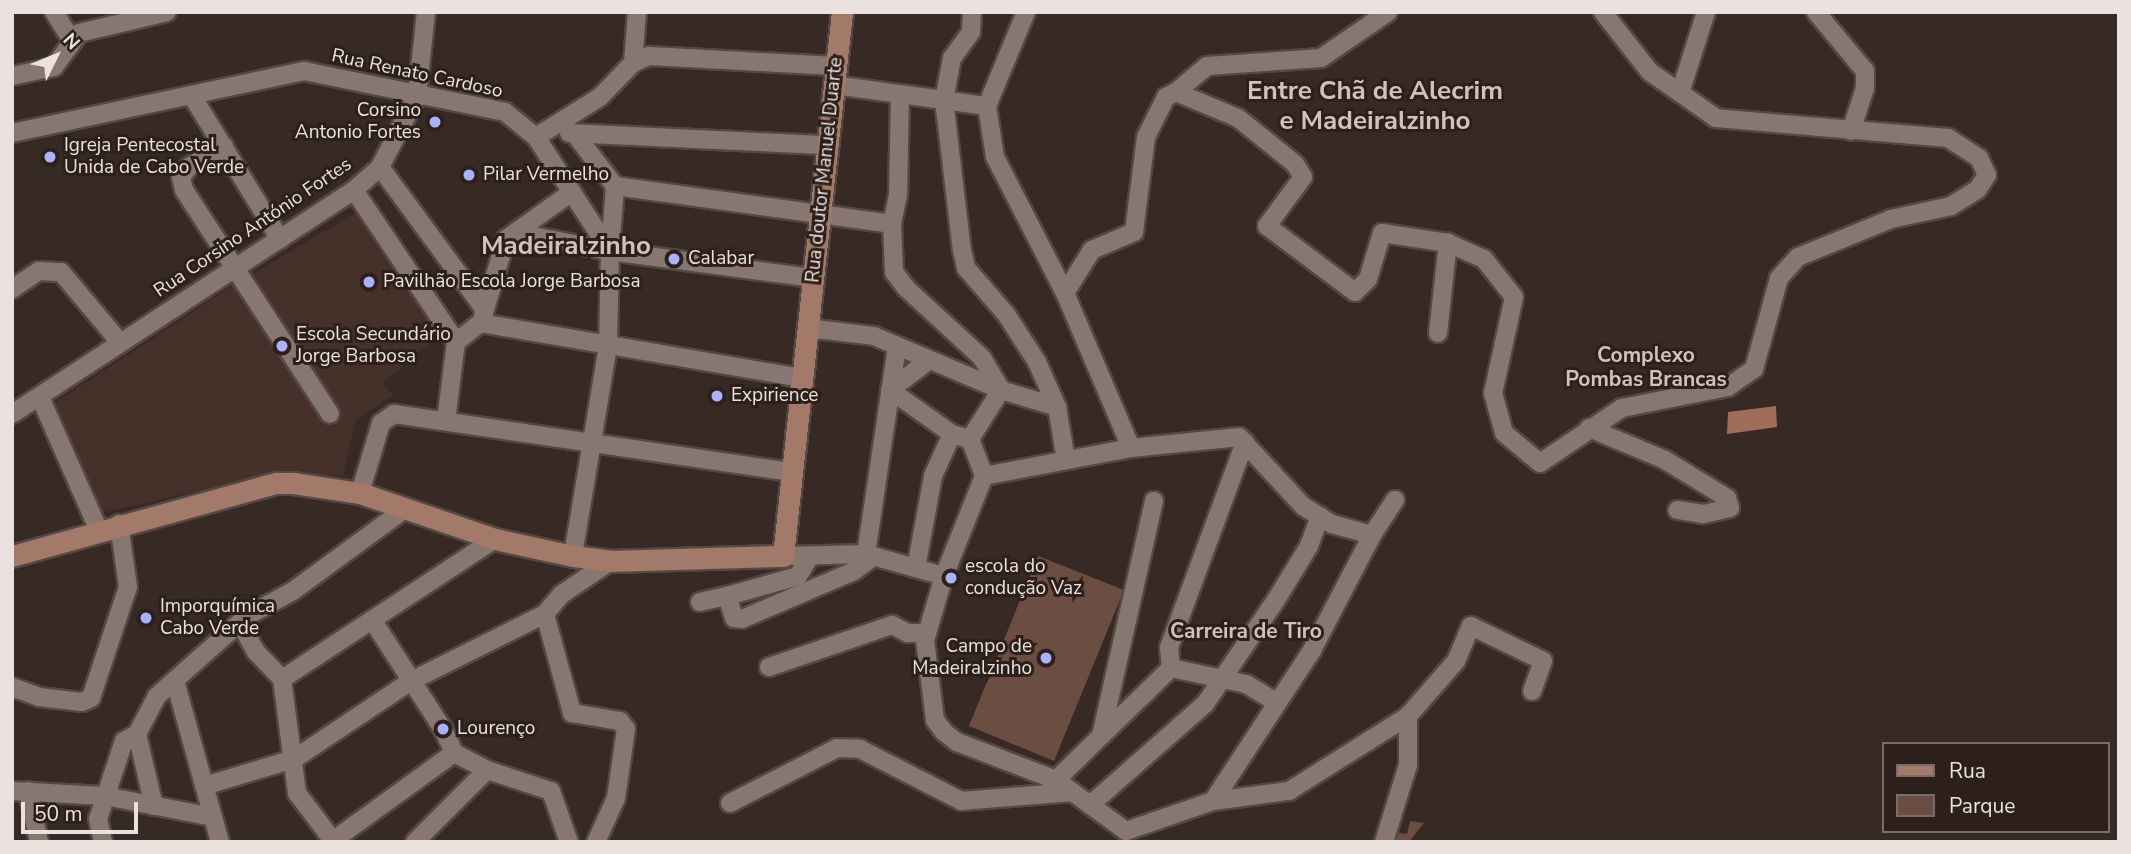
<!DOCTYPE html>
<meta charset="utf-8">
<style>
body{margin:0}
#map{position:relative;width:2131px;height:854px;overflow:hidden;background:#372924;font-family:"Nunito Sans",sans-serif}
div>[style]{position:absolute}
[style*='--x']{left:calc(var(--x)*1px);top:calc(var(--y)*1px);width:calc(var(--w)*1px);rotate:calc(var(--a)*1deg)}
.built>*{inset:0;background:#453129}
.green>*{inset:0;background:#6c4d41}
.water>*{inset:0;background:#9f6d5a}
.roads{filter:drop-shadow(2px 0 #534843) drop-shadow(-2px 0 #534843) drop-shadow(0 2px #534843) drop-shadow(0 -2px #534843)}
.street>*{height:18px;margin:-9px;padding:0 9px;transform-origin:9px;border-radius:9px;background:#887771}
.secondary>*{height:21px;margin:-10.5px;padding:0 10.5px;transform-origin:10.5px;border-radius:10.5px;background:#a37969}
.dots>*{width:19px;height:19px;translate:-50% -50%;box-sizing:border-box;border:4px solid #2d201b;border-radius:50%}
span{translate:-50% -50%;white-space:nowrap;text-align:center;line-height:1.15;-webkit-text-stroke:6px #2d201b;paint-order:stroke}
.street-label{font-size:19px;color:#ebe1de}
.poi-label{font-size:19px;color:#ebe1de}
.right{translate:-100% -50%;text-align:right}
.left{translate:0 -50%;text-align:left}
.neighbourhood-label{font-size:21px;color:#d3c1ba;font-weight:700}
.district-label{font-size:26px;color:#d3c1ba;font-weight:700}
.frame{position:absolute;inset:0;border:14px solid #ebe1de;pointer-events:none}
.legend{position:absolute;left:1882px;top:742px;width:228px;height:91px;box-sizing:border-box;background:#2d201b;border:2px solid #796d69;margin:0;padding:9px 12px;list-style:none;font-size:21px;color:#ebe1de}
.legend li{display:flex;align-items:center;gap:14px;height:35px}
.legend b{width:35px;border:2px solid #796d69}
.north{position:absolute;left:21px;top:21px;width:70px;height:70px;-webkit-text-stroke:5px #2d201b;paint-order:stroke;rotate:47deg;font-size:19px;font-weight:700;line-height:28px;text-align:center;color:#ebe1de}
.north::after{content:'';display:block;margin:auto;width:24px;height:32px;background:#ebe1de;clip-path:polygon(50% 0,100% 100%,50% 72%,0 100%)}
.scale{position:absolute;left:21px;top:802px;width:117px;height:32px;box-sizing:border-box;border:4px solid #ebe1de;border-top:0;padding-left:9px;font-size:21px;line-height:24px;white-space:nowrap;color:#ebe1de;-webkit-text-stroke:5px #2d201b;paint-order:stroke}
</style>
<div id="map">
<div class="built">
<div style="clip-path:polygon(367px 206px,445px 330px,383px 383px,393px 395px,355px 421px,343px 476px,284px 472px,96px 514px,53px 404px,229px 288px)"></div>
</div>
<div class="green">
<div style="clip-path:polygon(1038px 556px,1124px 590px,1054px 761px,969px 726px)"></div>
<div style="clip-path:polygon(1410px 821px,1424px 823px,1409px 842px,1384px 842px,1395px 832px,1407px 834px)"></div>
</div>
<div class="water">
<div style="clip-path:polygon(1776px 406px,1777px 427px,1727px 434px,1728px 412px)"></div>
</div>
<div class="roads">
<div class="street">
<div style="--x:54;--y:12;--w:32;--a:58"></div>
<div style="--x:972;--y:12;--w:20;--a:93"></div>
<div style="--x:971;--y:32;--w:32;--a:126"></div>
<div style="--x:952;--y:58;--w:43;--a:100.8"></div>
<div style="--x:944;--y:100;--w:151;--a:83.2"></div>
<div style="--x:962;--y:250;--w:18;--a:77"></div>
<div style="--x:966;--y:268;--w:61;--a:49"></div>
<div style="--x:1006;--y:314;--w:57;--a:57.1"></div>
<div style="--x:1037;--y:362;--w:49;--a:66"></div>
<div style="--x:1388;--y:12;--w:81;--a:145.5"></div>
<div style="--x:1321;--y:58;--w:114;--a:176"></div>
<div style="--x:1207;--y:66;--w:40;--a:140"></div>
<div style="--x:1176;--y:92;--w:67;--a:22.8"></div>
<div style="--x:1238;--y:118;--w:73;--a:38.9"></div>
<div style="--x:1295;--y:164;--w:15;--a:58"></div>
<div style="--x:1303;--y:177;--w:61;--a:126.3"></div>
<div style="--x:1267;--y:226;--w:110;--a:36.9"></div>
<div style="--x:1355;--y:292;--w:18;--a:-45"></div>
<div style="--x:1368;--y:279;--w:48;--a:-73.1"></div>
<div style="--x:1382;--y:233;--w:67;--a:8.6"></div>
<div style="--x:1448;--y:243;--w:39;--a:24"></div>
<div style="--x:1484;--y:259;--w:48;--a:51.7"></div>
<div style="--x:1514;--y:297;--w:98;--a:102.3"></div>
<div style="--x:1493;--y:393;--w:41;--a:74.6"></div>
<div style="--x:1504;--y:433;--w:47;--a:39.8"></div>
<div style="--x:1540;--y:463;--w:99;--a:-33.9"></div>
<div style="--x:1622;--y:408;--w:108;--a:-11.2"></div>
<div style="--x:1728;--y:387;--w:32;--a:-35"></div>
<div style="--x:1754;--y:369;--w:94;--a:-74.6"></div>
<div style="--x:1779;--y:278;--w:28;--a:-48"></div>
<div style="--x:1798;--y:257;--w:100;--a:-22.2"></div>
<div style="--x:1891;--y:219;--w:61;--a:-12.2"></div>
<div style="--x:1951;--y:206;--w:31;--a:-32"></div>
<div style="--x:1977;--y:190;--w:18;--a:-56"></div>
<div style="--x:1987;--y:175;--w:19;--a:-115"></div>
<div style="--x:1979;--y:158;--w:37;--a:-147"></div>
<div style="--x:1948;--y:138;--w:233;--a:-175.1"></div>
<div style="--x:1716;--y:118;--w:80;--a:-145.1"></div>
<div style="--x:1650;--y:72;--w:76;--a:-128.1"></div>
<div style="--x:1816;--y:12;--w:77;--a:50.3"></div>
<div style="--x:1865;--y:71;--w:17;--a:90"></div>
<div style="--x:1865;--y:88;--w:45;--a:108"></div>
<div style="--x:633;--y:63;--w:51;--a:-85.5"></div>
<div style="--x:12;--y:76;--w:43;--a:-12.1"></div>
<div style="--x:54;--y:67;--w:42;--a:-53.7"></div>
<div style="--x:79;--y:33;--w:90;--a:-13.4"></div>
<div style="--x:834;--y:85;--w:67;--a:7.8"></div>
<div style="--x:900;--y:94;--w:101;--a:91.1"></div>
<div style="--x:898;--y:195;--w:30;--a:102"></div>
<div style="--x:1680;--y:93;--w:85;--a:-72.2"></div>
<div style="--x:900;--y:94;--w:88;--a:7.9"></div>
<div style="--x:987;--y:106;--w:52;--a:81.1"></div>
<div style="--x:995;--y:157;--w:153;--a:62.8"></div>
<div style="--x:1065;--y:293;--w:168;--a:66.9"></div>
<div style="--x:192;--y:96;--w:168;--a:58.4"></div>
<div style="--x:987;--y:106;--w:102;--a:-67.5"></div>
<div style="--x:12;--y:133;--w:299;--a:-12"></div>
<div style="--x:304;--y:71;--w:205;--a:11.5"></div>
<div style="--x:505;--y:112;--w:40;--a:39"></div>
<div style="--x:536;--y:137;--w:136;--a:57"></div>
<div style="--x:610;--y:251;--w:95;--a:91.2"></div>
<div style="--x:608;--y:346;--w:213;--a:99.5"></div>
<div style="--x:569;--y:133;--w:258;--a:2.7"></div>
<div style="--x:574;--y:133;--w:67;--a:52.3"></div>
<div style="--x:615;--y:186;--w:280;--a:7.8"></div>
<div style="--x:892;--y:224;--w:48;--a:87.6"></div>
<div style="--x:894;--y:272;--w:20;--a:53"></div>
<div style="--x:906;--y:288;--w:103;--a:42.6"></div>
<div style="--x:982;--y:358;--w:37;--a:59"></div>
<div style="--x:1001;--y:390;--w:58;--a:122.3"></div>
<div style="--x:536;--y:137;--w:75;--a:-32"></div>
<div style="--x:600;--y:97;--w:47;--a:-45.9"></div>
<div style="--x:633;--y:63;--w:17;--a:-24"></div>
<div style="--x:649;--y:56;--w:187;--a:3.1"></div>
<div style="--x:224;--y:146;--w:41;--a:149"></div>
<div style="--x:189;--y:167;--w:13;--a:129"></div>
<div style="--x:181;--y:177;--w:13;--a:77"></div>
<div style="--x:184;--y:190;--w:267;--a:56.9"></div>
<div style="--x:380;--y:167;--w:177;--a:53.7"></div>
<div style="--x:354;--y:190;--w:183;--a:56.1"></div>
<div style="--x:518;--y:233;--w:94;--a:11.1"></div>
<div style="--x:610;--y:251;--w:205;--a:7.6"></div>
<div style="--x:610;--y:251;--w:65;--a:-85.6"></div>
<div style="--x:12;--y:289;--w:32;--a:-34"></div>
<div style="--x:39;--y:271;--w:22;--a:3"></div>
<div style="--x:61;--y:272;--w:90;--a:50"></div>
<div style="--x:1065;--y:293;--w:51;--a:-57.9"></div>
<div style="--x:1092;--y:250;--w:46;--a:-23.2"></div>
<div style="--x:1134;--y:232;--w:96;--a:-82.8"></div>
<div style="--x:1146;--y:137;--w:45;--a:-63.4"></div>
<div style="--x:1166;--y:97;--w:11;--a:-27"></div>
<div style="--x:483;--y:316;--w:80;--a:-73.4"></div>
<div style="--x:506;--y:239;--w:81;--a:-35.5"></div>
<div style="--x:807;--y:328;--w:67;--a:6.8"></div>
<div style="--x:874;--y:336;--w:138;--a:23"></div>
<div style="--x:1001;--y:390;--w:59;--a:16.9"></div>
<div style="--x:1057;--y:407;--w:54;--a:80.4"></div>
<div style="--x:1438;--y:333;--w:91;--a:-83.7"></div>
<div style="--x:929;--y:360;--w:49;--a:142.4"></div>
<div style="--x:890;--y:390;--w:76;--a:35.4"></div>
<div style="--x:952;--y:434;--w:19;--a:16"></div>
<div style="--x:970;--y:439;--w:40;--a:69"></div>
<div style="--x:40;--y:397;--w:146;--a:66.2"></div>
<div style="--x:12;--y:414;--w:409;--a:-33.2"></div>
<div style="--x:354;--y:190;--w:35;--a:-41"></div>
<div style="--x:380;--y:167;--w:80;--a:-62.5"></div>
<div style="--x:417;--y:96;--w:84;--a:-83.9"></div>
<div style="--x:446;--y:421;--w:80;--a:-82.8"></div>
<div style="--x:456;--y:342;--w:31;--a:-38"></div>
<div style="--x:480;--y:323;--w:327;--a:9.7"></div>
<div style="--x:1589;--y:428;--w:82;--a:22.8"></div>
<div style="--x:1665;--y:460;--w:73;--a:31.5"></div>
<div style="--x:1727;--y:498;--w:10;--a:73"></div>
<div style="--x:1730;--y:508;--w:28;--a:167"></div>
<div style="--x:1703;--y:514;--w:26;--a:-171"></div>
<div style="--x:1245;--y:442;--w:219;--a:110.3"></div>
<div style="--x:1169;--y:647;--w:21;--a:85"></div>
<div style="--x:1171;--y:668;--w:77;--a:12"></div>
<div style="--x:1246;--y:684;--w:35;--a:31"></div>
<div style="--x:360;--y:493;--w:73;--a:-73.3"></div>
<div style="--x:381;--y:423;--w:16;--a:-35"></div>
<div style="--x:394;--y:414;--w:402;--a:8.3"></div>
<div style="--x:866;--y:554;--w:210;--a:-81.5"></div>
<div style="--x:783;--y:556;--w:83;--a:-1.4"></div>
<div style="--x:866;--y:554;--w:81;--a:15.8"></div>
<div style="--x:944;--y:576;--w:67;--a:106.5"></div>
<div style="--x:925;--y:640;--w:81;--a:82.9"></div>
<div style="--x:935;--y:720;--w:15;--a:53"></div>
<div style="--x:944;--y:732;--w:16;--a:38"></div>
<div style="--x:957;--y:742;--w:106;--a:21"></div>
<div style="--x:1056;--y:780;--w:87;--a:36.1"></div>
<div style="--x:1126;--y:831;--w:92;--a:-19"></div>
<div style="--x:1213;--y:801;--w:77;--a:-7.5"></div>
<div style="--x:1289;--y:791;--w:141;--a:-32.2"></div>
<div style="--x:1408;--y:716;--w:73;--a:-48.9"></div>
<div style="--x:1456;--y:661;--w:38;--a:-67"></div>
<div style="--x:1471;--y:626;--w:80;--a:25.9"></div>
<div style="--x:1543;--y:661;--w:32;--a:110"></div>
<div style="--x:916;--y:568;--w:94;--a:-79.5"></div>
<div style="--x:933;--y:476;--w:46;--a:-65.7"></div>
<div style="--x:944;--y:576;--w:108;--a:-68.2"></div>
<div style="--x:984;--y:476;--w:150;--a:-10.8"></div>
<div style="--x:1131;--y:448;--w:109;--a:-5.8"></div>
<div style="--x:1239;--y:437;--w:94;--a:47.2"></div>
<div style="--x:1303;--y:506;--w:34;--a:32"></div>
<div style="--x:1332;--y:524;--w:41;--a:15.4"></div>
<div style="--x:1372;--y:535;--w:42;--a:-56.7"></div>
<div style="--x:727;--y:596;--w:74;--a:-15.7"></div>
<div style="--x:798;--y:576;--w:21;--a:-59"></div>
<div style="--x:700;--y:602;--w:28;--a:-13"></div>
<div style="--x:727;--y:596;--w:23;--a:72"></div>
<div style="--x:734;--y:618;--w:8;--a:7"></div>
<div style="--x:742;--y:619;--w:122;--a:-23.2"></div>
<div style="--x:854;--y:571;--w:25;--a:-37"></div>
<div style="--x:545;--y:614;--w:103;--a:74.7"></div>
<div style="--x:572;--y:713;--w:49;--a:9.5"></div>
<div style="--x:620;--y:721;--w:10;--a:53"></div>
<div style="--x:626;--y:729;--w:70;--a:98.2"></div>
<div style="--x:616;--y:798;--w:48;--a:114.4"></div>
<div style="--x:373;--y:621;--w:129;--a:57.1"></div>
<div style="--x:443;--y:729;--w:26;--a:65"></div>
<div style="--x:454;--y:753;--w:37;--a:27"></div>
<div style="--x:487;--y:770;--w:67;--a:18.2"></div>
<div style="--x:551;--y:791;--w:54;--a:70.6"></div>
<div style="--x:240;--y:623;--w:33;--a:61"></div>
<div style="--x:256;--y:652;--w:37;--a:46"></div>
<div style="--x:769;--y:667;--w:130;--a:-18.9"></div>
<div style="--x:892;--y:625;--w:18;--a:27"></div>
<div style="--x:908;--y:633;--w:19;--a:0"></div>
<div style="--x:175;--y:681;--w:167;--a:74.4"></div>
<div style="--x:12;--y:687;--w:29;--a:20"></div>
<div style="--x:39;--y:697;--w:43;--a:6.6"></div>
<div style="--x:82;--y:702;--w:10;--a:-24"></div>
<div style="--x:91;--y:698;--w:117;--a:-71.6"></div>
<div style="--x:128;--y:587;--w:64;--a:-98.1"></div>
<div style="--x:137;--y:734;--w:74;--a:76.7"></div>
<div style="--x:1101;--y:736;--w:98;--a:-44.2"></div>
<div style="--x:1056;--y:780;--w:63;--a:-44.4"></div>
<div style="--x:1101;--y:736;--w:241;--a:-77.3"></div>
<div style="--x:204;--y:786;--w:94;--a:-16.7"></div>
<div style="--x:294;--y:759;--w:141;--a:-33.7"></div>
<div style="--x:411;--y:681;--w:150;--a:-26.6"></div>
<div style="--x:545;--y:614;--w:26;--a:-50"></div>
<div style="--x:562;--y:594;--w:59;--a:-34"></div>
<div style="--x:12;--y:791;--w:93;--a:3.1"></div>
<div style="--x:105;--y:796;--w:110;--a:11"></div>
<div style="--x:28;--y:791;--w:52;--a:77.8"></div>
<div style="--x:1213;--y:801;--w:181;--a:-56.7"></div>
<div style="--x:1312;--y:650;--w:130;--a:-62.4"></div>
<div style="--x:730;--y:803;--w:120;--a:-27.2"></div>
<div style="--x:837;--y:748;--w:23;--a:2"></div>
<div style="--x:860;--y:749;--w:114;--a:27.2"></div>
<div style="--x:961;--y:801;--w:112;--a:-4.6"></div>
<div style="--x:1090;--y:805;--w:153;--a:-41.3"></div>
<div style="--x:1205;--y:704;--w:126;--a:-55.7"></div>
<div style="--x:1276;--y:600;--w:63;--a:-58.6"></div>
<div style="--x:1309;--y:546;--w:32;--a:-70"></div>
<div style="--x:103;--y:842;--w:24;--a:-102"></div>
<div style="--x:98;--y:819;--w:82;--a:-71.6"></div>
<div style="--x:124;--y:741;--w:15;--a:-28"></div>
<div style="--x:137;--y:734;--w:43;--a:-62.2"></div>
<div style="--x:157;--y:696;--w:120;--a:-41.6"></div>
<div style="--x:247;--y:616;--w:52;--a:-28.5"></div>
<div style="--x:293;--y:591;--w:139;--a:-36.2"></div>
<div style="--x:331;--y:842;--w:152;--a:-35.9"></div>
<div style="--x:334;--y:842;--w:61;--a:-127.1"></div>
<div style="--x:297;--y:793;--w:115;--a:-97.5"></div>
<div style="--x:282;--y:679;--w:255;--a:-33.3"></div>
<div style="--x:415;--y:842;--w:102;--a:-45"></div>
<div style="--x:1384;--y:842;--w:81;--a:-72.7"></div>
<div style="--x:1408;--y:765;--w:49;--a:-90"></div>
</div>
<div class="secondary">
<div style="--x:12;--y:556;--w:274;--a:-15.5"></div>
<div style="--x:276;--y:483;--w:17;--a:0"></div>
<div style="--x:293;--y:483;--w:68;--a:8.5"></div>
<div style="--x:360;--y:493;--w:143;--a:18.8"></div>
<div style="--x:495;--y:539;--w:80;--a:12.3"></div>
<div style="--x:573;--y:556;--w:38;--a:7"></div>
<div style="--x:611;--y:561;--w:172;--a:-1.7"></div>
<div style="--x:783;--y:556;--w:547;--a:-83.81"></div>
</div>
</div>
<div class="dots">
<div style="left:435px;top:122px;background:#a9b0fc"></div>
<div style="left:50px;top:157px;background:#a9b0fc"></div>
<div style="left:469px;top:175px;background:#a9b0fc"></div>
<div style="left:674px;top:259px;background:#a9b0fc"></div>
<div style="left:369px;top:282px;background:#a9b0fc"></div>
<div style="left:282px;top:346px;background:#a9b0fc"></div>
<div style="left:717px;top:396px;background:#a9b0fc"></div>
<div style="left:951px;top:578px;background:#a9b0fc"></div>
<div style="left:146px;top:618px;background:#a9b0fc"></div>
<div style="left:1046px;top:658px;background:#a9b0fc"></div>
<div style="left:443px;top:729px;background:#a9b0fc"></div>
</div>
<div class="street-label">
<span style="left:417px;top:74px;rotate:12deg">Rua Renato Cardoso</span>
<span style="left:825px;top:170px;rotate:-84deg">Rua doutor Manuel Duarte</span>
<span style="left:253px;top:228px;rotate:-34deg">Rua Corsino António Fortes</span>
</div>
<div class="poi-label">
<span class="right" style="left:421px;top:122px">Corsino<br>Antonio Fortes</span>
<span class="left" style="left:64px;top:157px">Igreja Pentecostal<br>Unida de Cabo Verde</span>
<span class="left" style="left:483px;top:175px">Pilar Vermelho</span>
<span class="left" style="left:688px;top:259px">Calabar</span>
<span class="left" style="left:383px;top:282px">Pavilhão Escola Jorge Barbosa</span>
<span class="left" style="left:296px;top:346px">Escola Secundário<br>Jorge Barbosa</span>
<span class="left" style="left:731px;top:396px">Expirience</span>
<span class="left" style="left:965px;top:578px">escola do<br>condução Vaz</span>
<span class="left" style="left:160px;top:618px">Imporquímica<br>Cabo Verde</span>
<span class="right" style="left:1032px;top:658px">Campo de<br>Madeiralzinho</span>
<span class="left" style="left:457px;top:729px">Lourenço</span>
</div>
<div class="neighbourhood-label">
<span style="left:1646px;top:367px">Complexo<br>Pombas Brancas</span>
<span style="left:1246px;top:631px">Carreira de Tiro</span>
</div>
<div class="district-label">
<span style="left:1375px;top:106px">Entre Chã de Alecrim<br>e Madeiralzinho</span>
<span style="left:566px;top:246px">Madeiralzinho</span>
</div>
<div class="frame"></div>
<ul class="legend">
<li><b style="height:9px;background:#a37969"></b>Rua</li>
<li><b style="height:19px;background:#6c4d41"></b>Parque</li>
</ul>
<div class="north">N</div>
<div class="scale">50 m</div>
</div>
